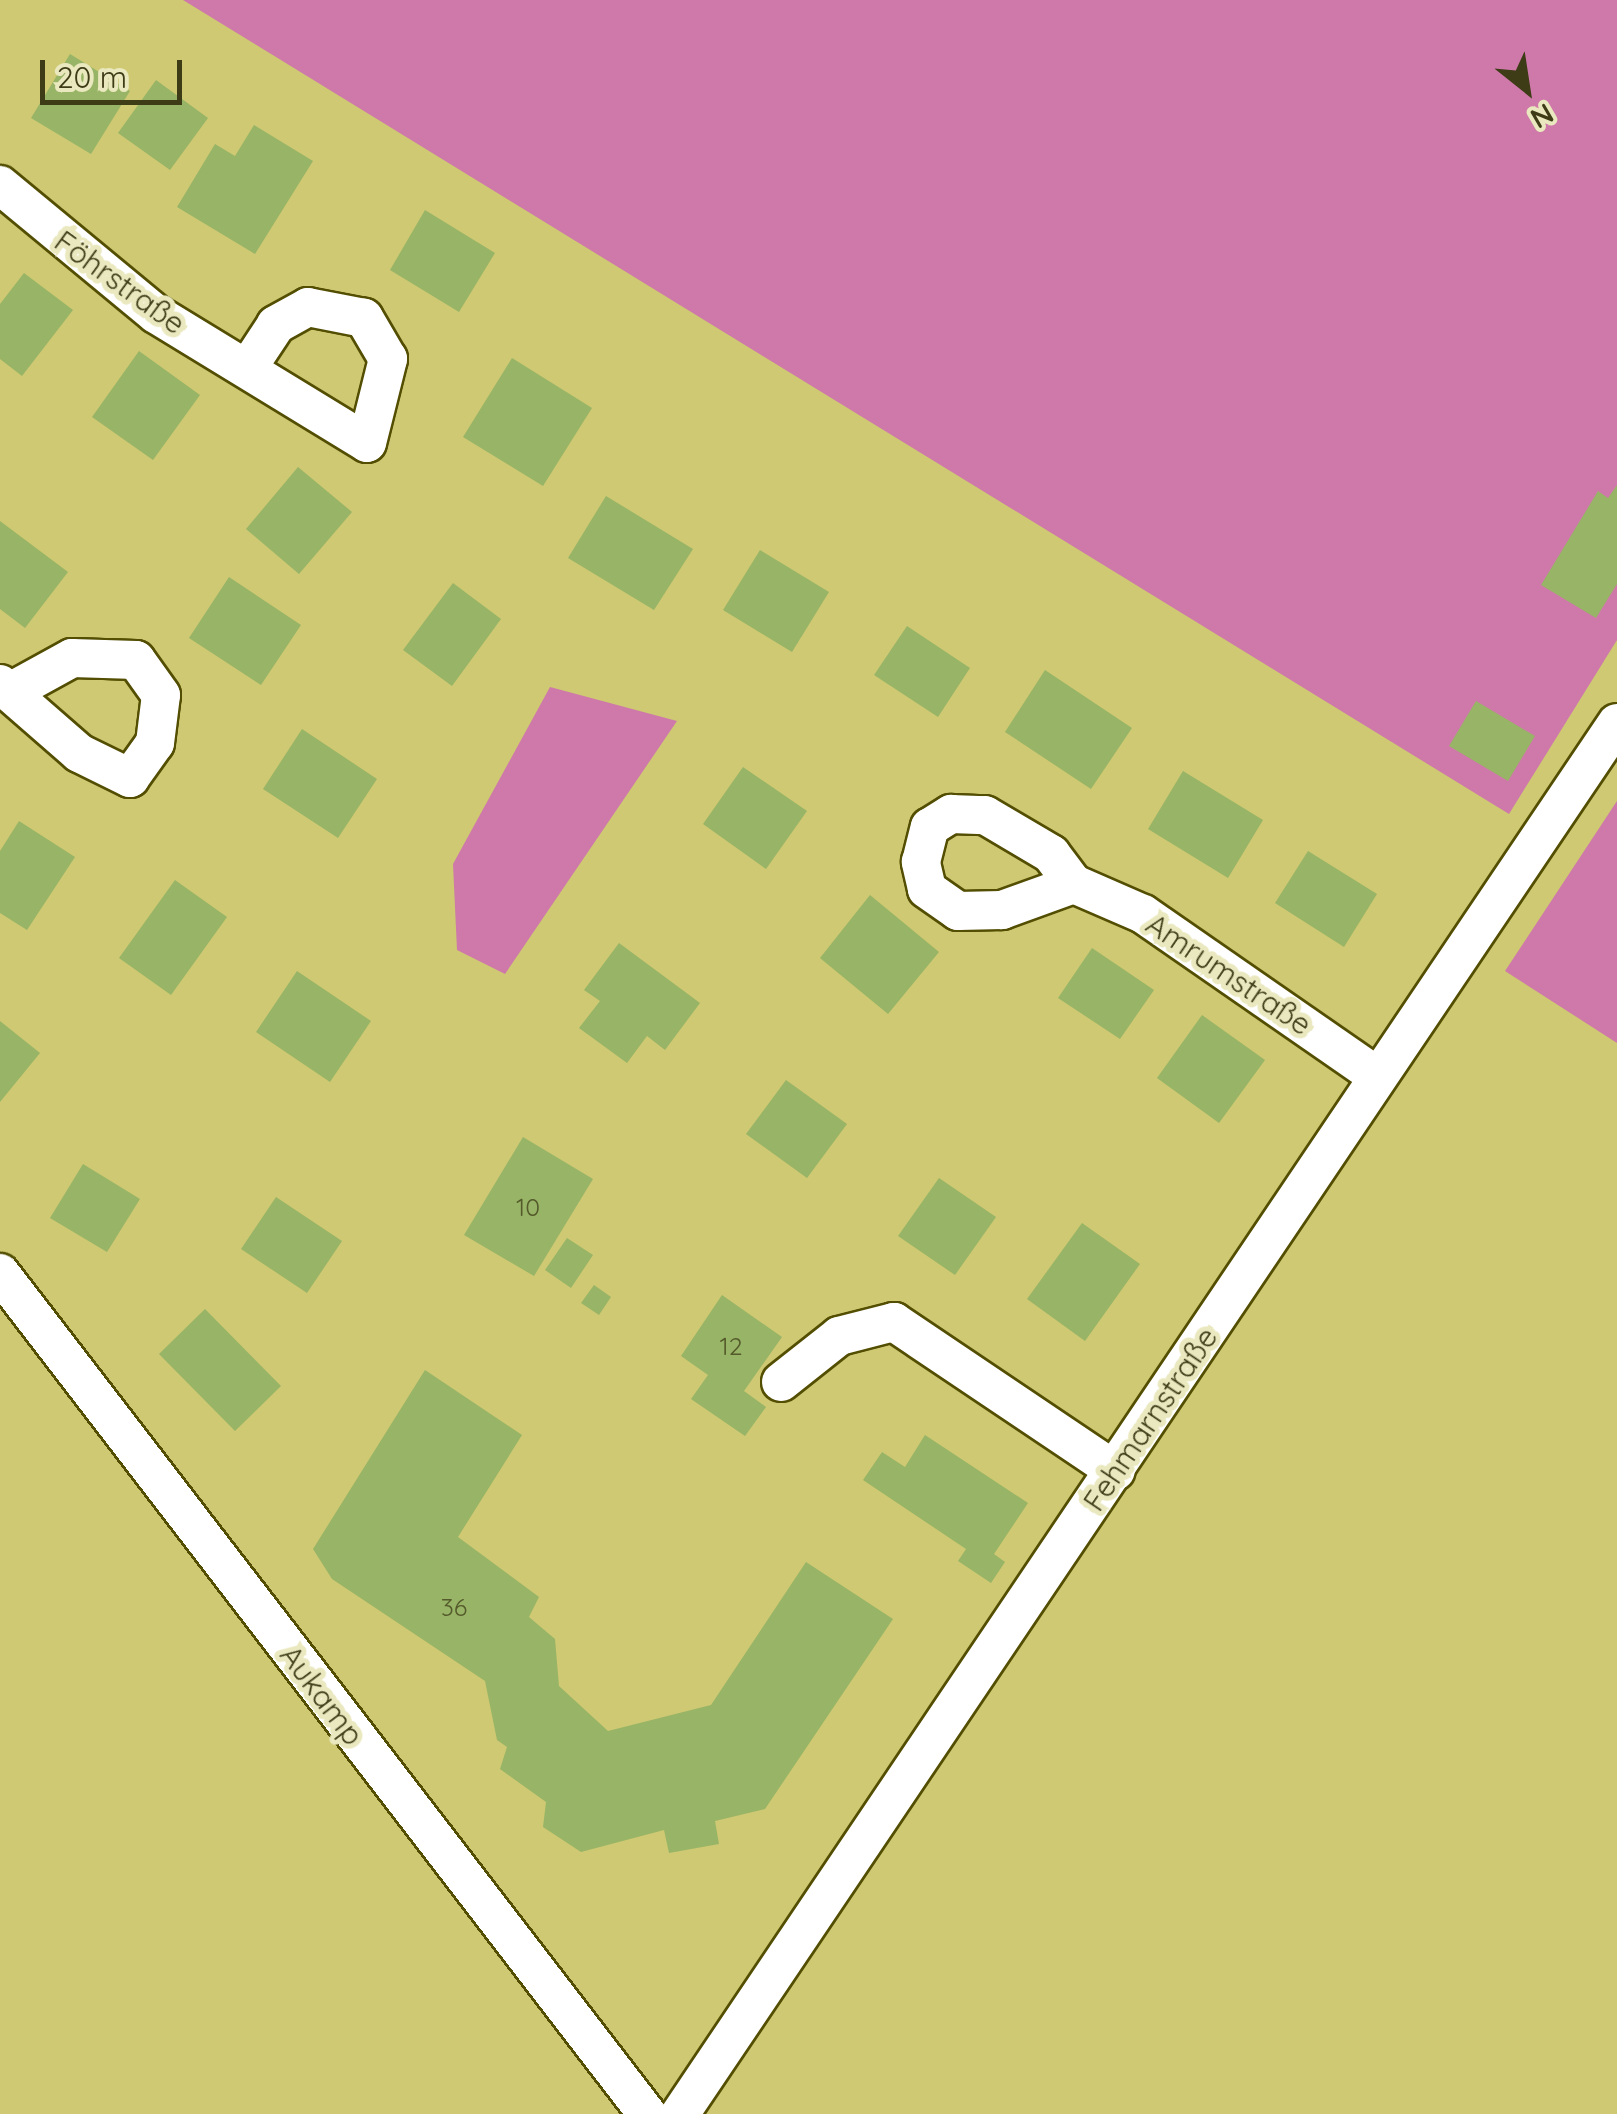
<!DOCTYPE html>
<meta charset="utf-8">
<style>
body{margin:0}
#map{position:relative;width:1617px;height:2114px;overflow:hidden;background:#cec972;font-family:Quicksand,sans-serif}
div>[style]{position:absolute}
[style*='--x']{left:calc(var(--x)*1px);top:calc(var(--y)*1px);width:calc(var(--w)*1px);rotate:calc(var(--a)*1deg)}
.green>*{inset:0;background:#ce79a9}
.building>*{inset:0;background:#98b466}
.roads{filter:drop-shadow(2px 0 #534e02) drop-shadow(-2px 0 #534e02) drop-shadow(0 2px #534e02) drop-shadow(0 -2px #534e02)}
.minor>*{height:38px;margin:-19px;padding:0 19px;transform-origin:19px;border-radius:19px;background:#fff}
span{translate:-50% -50%;white-space:nowrap;text-align:center;line-height:1.15;-webkit-text-stroke:10px #eae8be;paint-order:stroke}
.number-label{font-size:25px;color:#545a2b}
.number-label span{-webkit-text-stroke-width:0}
.street-label{font-size:30px;color:#3e3c17}
.north{position:absolute;left:1477px;top:40px;width:100px;height:100px;-webkit-text-stroke:8px #eae8be;paint-order:stroke;rotate:150deg;font-size:28px;font-weight:700;line-height:40px;text-align:center;color:#3e3c17}
.north::after{content:'';display:block;margin:auto;width:35px;height:45px;background:#3e3c17;clip-path:polygon(50% 0,100% 100%,50% 72%,0 100%)}
.scale{position:absolute;left:40px;top:60px;width:142px;height:45px;box-sizing:border-box;border:5px solid #3e3c17;border-top:0;padding-left:12px;font-size:30px;line-height:35px;white-space:nowrap;color:#3e3c17;-webkit-text-stroke:8px #eae8be;paint-order:stroke}
</style>
<div id="map">
<div class="green">
<div style="clip-path:polygon(183px 0,1617px 0,1617px 640px,1509px 814px)"></div>
<div style="clip-path:polygon(550px 687px,677px 721px,505px 974px,457px 950px,453px 864px)"></div>
<div style="clip-path:polygon(1617px 801px,1617px 1043px,1505px 971px)"></div>
</div>
<div class="building">
<div style="clip-path:polygon(70px 54px,130px 91px,91px 154px,31px 118px)"></div>
<div style="clip-path:polygon(156px 80px,208px 118px,170px 170px,118px 133px)"></div>
<div style="clip-path:polygon(254px 125px,313px 161px,255px 254px,177px 207px,215px 144px,235px 156px)"></div>
<div style="clip-path:polygon(425px 210px,495px 253px,459px 312px,390px 270px)"></div>
<div style="clip-path:polygon(24px 273px,73px 310px,22px 376px,0 359px,0 304px)"></div>
<div style="clip-path:polygon(139px 351px,200px 395px,153px 460px,92px 417px)"></div>
<div style="clip-path:polygon(512px 358px,592px 408px,543px 486px,463px 437px)"></div>
<div style="clip-path:polygon(298px 467px,352px 512px,299px 574px,246px 529px)"></div>
<div style="clip-path:polygon(1617px 485px,1617px 584px,1596px 618px,1541px 585px,1598px 491px,1608px 498px)"></div>
<div style="clip-path:polygon(606px 496px,693px 549px,654px 610px,568px 558px)"></div>
<div style="clip-path:polygon(0 521px,68px 572px,25px 628px,0 609px)"></div>
<div style="clip-path:polygon(760px 550px,829px 592px,792px 652px,723px 610px)"></div>
<div style="clip-path:polygon(229px 577px,301px 625px,261px 685px,189px 638px)"></div>
<div style="clip-path:polygon(453px 583px,501px 619px,452px 686px,403px 650px)"></div>
<div style="clip-path:polygon(907px 626px,970px 668px,938px 717px,874px 675px)"></div>
<div style="clip-path:polygon(1045px 670px,1132px 728px,1091px 789px,1005px 732px)"></div>
<div style="clip-path:polygon(1476px 701px,1535px 736px,1508px 781px,1449px 746px)"></div>
<div style="clip-path:polygon(302px 729px,377px 779px,338px 838px,263px 789px)"></div>
<div style="clip-path:polygon(743px 767px,807px 811px,766px 869px,703px 824px)"></div>
<div style="clip-path:polygon(1183px 771px,1263px 820px,1228px 878px,1148px 829px)"></div>
<div style="clip-path:polygon(19px 821px,75px 857px,27px 930px,0 913px,0 851px)"></div>
<div style="clip-path:polygon(1308px 851px,1377px 894px,1344px 947px,1275px 903px)"></div>
<div style="clip-path:polygon(175px 880px,227px 917px,171px 995px,119px 958px)"></div>
<div style="clip-path:polygon(870px 895px,939px 952px,888px 1014px,820px 958px)"></div>
<div style="clip-path:polygon(619px 943px,700px 1003px,665px 1050px,647px 1036px,627px 1063px,579px 1028px,600px 1001px,584px 990px)"></div>
<div style="clip-path:polygon(1092px 948px,1154px 990px,1120px 1039px,1058px 998px)"></div>
<div style="clip-path:polygon(297px 971px,371px 1021px,330px 1082px,256px 1032px)"></div>
<div style="clip-path:polygon(1202px 1015px,1265px 1060px,1219px 1123px,1157px 1078px)"></div>
<div style="clip-path:polygon(0 1021px,40px 1053px,0 1102px)"></div>
<div style="clip-path:polygon(786px 1080px,847px 1124px,807px 1178px,746px 1134px)"></div>
<div style="clip-path:polygon(523px 1137px,593px 1179px,534px 1276px,464px 1235px)"></div>
<div style="clip-path:polygon(83px 1164px,140px 1199px,107px 1252px,50px 1218px)"></div>
<div style="clip-path:polygon(939px 1178px,996px 1217px,955px 1275px,898px 1236px)"></div>
<div style="clip-path:polygon(276px 1197px,342px 1241px,307px 1293px,241px 1249px)"></div>
<div style="clip-path:polygon(1082px 1223px,1140px 1264px,1085px 1341px,1027px 1299px)"></div>
<div style="clip-path:polygon(567px 1238px,593px 1255px,571px 1288px,545px 1270px)"></div>
<div style="clip-path:polygon(594px 1285px,611px 1297px,599px 1315px,581px 1303px)"></div>
<div style="clip-path:polygon(722px 1295px,782px 1337px,744px 1391px,766px 1407px,745px 1436px,691px 1399px,708px 1375px,681px 1356px)"></div>
<div style="clip-path:polygon(205px 1309px,281px 1386px,235px 1431px,159px 1354px)"></div>
<div style="clip-path:polygon(425px 1370px,522px 1435px,458px 1537px,539px 1597px,529px 1617px,555px 1639px,559px 1686px,608px 1731px,711px 1705px,806px 1562px,893px 1619px,765px 1809px,715px 1821px,719px 1844px,669px 1853px,664px 1830px,581px 1852px,543px 1827px,546px 1802px,500px 1769px,507px 1747px,497px 1740px,485px 1681px,332px 1579px,313px 1549px)"></div>
<div style="clip-path:polygon(925px 1435px,1028px 1503px,994px 1554px,1005px 1562px,991px 1583px,958px 1561px,966px 1549px,863px 1480px,882px 1452px,905px 1467px)"></div>
</div>
<div class="roads">
<div class="minor">
<div style="--x:0;--y:185;--w:202;--a:39.6"></div>
<div style="--x:156;--y:314;--w:247;--a:31.4"></div>
<div style="--x:367;--y:443;--w:87;--a:-76"></div>
<div style="--x:388;--y:359;--w:48;--a:-120.3"></div>
<div style="--x:364;--y:318;--w:57;--a:-168.9"></div>
<div style="--x:308;--y:307;--w:37;--a:151"></div>
<div style="--x:276;--y:325;--w:49;--a:123.4"></div>
<div style="--x:0;--y:684;--w:105;--a:41.1"></div>
<div style="--x:79;--y:753;--w:57;--a:26.1"></div>
<div style="--x:130;--y:778;--w:43;--a:-54.5"></div>
<div style="--x:155;--y:743;--w:48;--a:-82.9"></div>
<div style="--x:161;--y:695;--w:43;--a:-125.5"></div>
<div style="--x:136;--y:660;--w:64;--a:-178.2"></div>
<div style="--x:72;--y:658;--w:68;--a:151.2"></div>
<div style="--x:1074;--y:884;--w:77;--a:160.1"></div>
<div style="--x:1002;--y:910;--w:44;--a:178.7"></div>
<div style="--x:958;--y:911;--w:38;--a:-145"></div>
<div style="--x:927;--y:889;--w:28;--a:-103"></div>
<div style="--x:921;--y:862;--w:36;--a:-76"></div>
<div style="--x:930;--y:827;--w:25;--a:-32"></div>
<div style="--x:951;--y:814;--w:34;--a:2"></div>
<div style="--x:985;--y:815;--w:77;--a:30.6"></div>
<div style="--x:1051;--y:854;--w:38;--a:53"></div>
<div style="--x:1074;--y:884;--w:75;--a:23.5"></div>
<div style="--x:1143;--y:914;--w:285;--a:34.7"></div>
<div style="--x:0;--y:1273;--w:1061;--a:52.43"></div>
<div style="--x:781;--y:1382;--w:74;--a:-38.4"></div>
<div style="--x:839;--y:1336;--w:57;--a:-14.3"></div>
<div style="--x:894;--y:1322;--w:267;--a:33.9"></div>
<div style="--x:680;--y:2114;--w:1677;--a:-56.04"></div>
</div>
</div>
<div class="number-label">
<span style="left:528px;top:1207px">10</span>
<span style="left:731px;top:1346px">12</span>
<span style="left:454px;top:1607px">36</span>
</div>
<div class="street-label">
<span style="left:120px;top:282px;rotate:36deg">Föhrstraße</span>
<span style="left:1229px;top:974px;rotate:34deg">Amrumstraße</span>
<span style="left:1150px;top:1419px;rotate:-56deg">Fehmarnstraße</span>
<span style="left:322px;top:1695px;rotate:53deg">Aukamp</span>
</div>
<div class="north">N</div>
<div class="scale">20 m</div>
</div>
